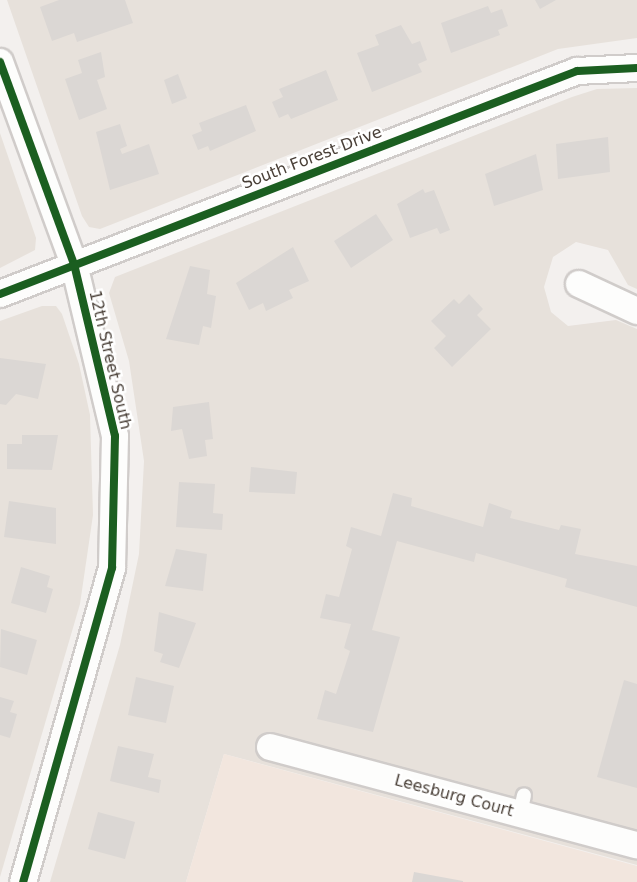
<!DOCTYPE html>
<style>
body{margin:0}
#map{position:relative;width:637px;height:882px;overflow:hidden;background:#f3f0ee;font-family:"DejaVu Sans",sans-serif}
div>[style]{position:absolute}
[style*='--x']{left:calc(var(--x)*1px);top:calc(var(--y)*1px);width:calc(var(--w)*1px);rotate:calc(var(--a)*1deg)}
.residential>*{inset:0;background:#e7e1db}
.commercial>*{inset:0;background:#f2e6de}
.building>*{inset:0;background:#dbd7d4}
.roads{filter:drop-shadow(2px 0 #d0ccca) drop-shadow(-2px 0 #d0ccca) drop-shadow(0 2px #d0ccca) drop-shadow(0 -2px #d0ccca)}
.lane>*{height:14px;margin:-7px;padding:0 7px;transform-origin:7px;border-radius:7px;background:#fdfdfc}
.street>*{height:26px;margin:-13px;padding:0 13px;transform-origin:13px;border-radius:13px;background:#fdfdfc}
.cycleway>*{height:8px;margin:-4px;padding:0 4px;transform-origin:4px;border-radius:4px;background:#1b5e20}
span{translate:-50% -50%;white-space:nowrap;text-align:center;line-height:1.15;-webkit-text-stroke:5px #fff;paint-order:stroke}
.street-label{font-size:16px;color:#4a4038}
</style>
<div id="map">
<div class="residential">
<div style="clip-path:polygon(7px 0,637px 0,637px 38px,558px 49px,100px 229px,89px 227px,82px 216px)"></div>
<div style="clip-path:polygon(637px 88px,637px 289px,628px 285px,608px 250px,576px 242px,553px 257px,544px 287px,551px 312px,568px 326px,616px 320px,637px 329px,637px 865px,224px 754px,186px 882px,50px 882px,120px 645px,139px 554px,144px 461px,129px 361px,109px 293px,115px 277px,572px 97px,597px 89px)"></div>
<div style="clip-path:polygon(0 133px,36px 238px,35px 250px,0 268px)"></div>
<div style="clip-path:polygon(42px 306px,56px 306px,62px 314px,79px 364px,90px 415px,93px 515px,80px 604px,0 877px,0 321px)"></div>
</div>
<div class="commercial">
<div style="clip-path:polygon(224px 754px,637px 866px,637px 882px,186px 882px)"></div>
</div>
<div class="building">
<div style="clip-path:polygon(59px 0,125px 0,133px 23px,77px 42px,74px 33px,52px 41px,40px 7px)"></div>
<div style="clip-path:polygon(535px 0,556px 0,540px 9px)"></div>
<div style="clip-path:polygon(488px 6px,491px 13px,502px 9px,508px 26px,498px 30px,500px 35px,451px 53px,441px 23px)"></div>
<div style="clip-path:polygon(401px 25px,412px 44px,420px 41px,427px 60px,418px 64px,422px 72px,372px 92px,357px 53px,379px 45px,375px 35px)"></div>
<div style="clip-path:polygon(101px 52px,105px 77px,97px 80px,107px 109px,79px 120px,65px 79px,82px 73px,78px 60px)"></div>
<div style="clip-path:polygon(326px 70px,338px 100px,291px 119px,288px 114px,279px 118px,272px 102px,283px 97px,279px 89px)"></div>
<div style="clip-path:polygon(178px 74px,187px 98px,172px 104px,164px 80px)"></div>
<div style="clip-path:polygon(246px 105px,256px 131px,210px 151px,208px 146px,198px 150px,192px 135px,202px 131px,199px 123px)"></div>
<div style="clip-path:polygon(120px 124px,127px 146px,120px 149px,122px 154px,149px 144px,159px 174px,110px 190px,96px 132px)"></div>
<div style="clip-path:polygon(608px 137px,610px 172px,558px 179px,556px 144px)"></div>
<div style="clip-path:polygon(536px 154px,543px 190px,494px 206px,485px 174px)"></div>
<div style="clip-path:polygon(423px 189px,425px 193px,434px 190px,450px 230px,440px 234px,437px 228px,410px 238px,397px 204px)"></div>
<div style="clip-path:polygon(376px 214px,393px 240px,351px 268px,334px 241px)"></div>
<div style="clip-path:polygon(293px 247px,309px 281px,289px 290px,293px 298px,266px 311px,263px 303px,249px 310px,236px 283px)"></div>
<div style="clip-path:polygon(190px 266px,210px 270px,207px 294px,216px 296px,211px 328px,203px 326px,199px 345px,166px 339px)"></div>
<div style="clip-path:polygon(469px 294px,483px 309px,477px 315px,491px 329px,452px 367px,434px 348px,446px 336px,431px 321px,454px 299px,459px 304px)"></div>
<div style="clip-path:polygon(0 358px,46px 364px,38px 399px,16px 394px,6px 405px,0 404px)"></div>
<div style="clip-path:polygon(209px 402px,213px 439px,205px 440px,207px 456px,189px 459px,182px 429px,171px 431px,173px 407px)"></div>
<div style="clip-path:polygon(22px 435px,58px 435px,52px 470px,7px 469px,7px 444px,22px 444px)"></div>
<div style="clip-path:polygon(251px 467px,297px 472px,295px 494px,249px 492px)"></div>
<div style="clip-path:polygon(179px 482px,215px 484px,213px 513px,223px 514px,222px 530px,176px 527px)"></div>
<div style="clip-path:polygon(393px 493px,412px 498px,411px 506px,483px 527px,489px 503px,512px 511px,510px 518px,559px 530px,561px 525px,581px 529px,575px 554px,637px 566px,637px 607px,565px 587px,567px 579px,476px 553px,474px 562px,397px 541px,372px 630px,400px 637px,373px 732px,317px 719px,325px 690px,336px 694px,350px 651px,344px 648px,351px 624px,320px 618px,326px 594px,339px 597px,352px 549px,346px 546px,351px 527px,381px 536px)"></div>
<div style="clip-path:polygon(9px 501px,56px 508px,56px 544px,4px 537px)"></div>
<div style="clip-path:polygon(176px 549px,207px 554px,203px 591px,165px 586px)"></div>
<div style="clip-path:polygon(21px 567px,50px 576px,47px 587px,53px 589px,46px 613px,11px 603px)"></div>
<div style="clip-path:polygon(159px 612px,196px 623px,179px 668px,160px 662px,163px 654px,154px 651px)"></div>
<div style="clip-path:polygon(1px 629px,37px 640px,27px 675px,0 667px)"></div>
<div style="clip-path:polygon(136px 677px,174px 686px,166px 723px,128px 715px)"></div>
<div style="clip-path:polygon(624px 680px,637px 684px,637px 788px,597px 777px)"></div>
<div style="clip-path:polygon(0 697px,14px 701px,10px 712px,17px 714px,10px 738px,0 735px)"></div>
<div style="clip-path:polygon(118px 746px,154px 754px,148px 777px,161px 780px,159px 793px,110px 781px)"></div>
<div style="clip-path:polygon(98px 812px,135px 822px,125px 859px,88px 849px)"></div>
<div style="clip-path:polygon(414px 872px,463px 881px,463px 882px,412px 882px)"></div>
</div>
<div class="roads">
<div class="lane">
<div style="--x:520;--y:814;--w:19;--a:-78"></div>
</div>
<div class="street">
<div style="--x:0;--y:62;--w:215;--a:69.9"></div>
<div style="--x:74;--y:264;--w:177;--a:76.6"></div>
<div style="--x:115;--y:436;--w:132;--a:91.3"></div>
<div style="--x:112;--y:568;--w:326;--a:105.8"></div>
<div style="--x:579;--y:284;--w:64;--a:25"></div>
<div style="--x:0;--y:294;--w:619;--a:-21.13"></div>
<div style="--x:577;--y:71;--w:60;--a:-2.9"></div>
<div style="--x:270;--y:747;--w:380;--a:15"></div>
</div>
</div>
<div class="cycleway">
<div style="--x:0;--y:62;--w:215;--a:69.9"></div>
<div style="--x:74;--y:264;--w:177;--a:76.6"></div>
<div style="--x:115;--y:436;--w:132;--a:91.3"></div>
<div style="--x:112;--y:568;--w:326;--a:105.8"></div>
<div style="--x:0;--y:294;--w:619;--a:-21.13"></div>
<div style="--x:577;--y:71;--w:60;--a:-2.9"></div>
</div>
<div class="street-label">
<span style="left:312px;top:158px;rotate:-21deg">South Forest Drive</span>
<span style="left:110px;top:360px;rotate:77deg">12th Street South</span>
<span style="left:454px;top:796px;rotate:15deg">Leesburg Court</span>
</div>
</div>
